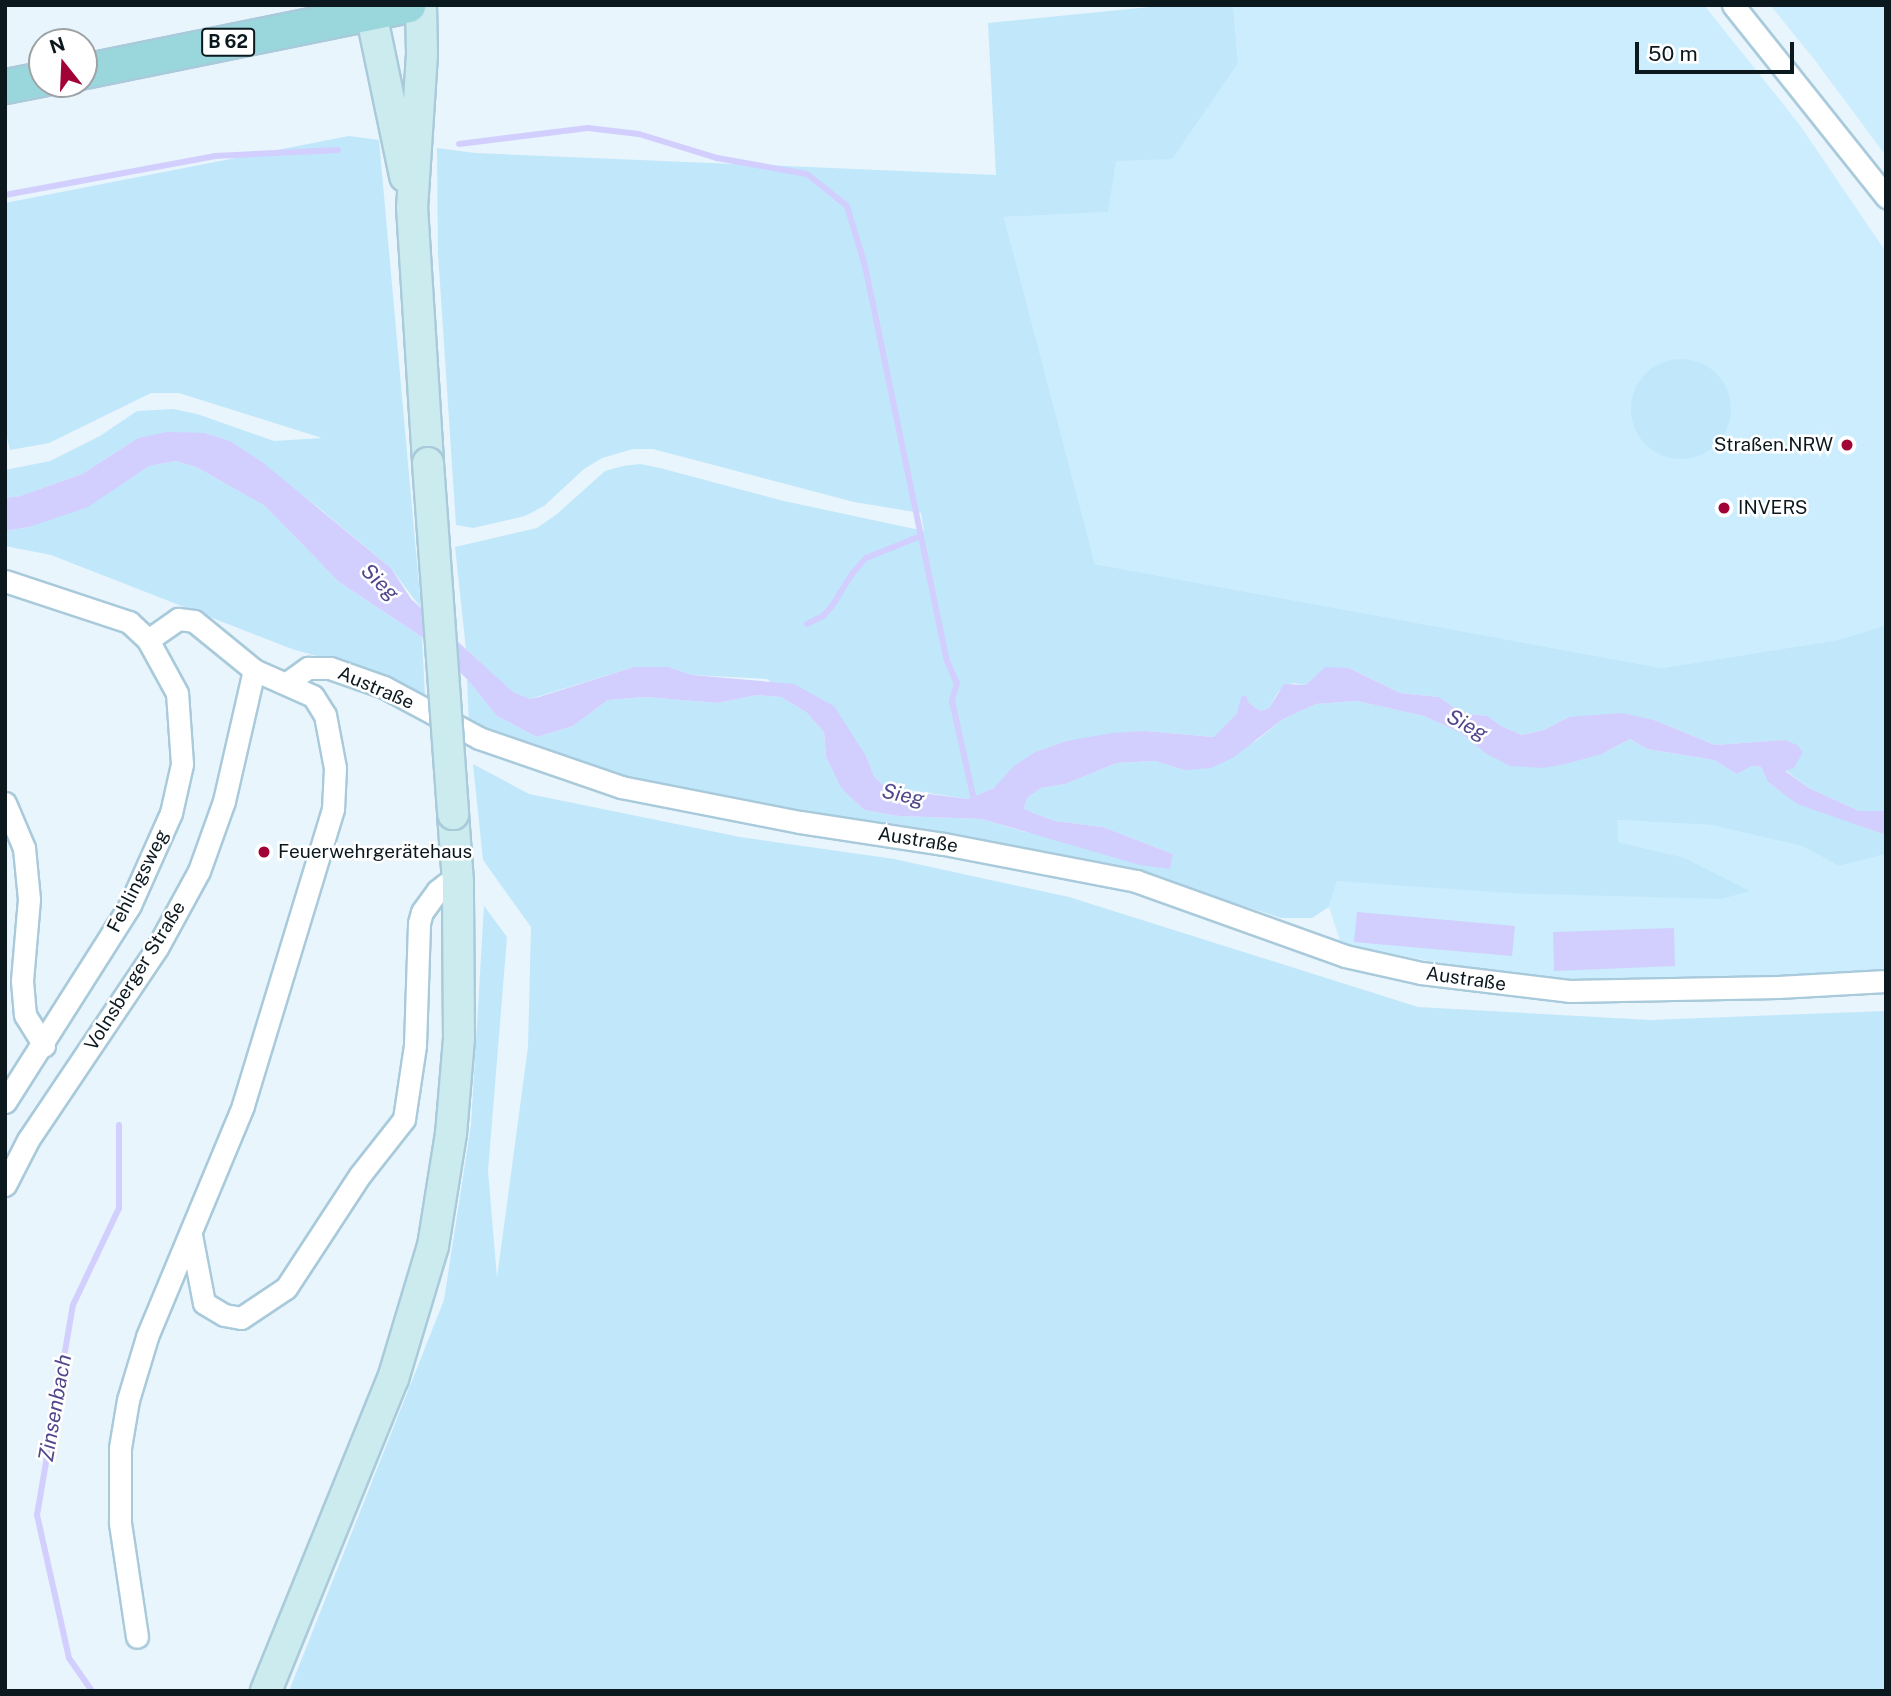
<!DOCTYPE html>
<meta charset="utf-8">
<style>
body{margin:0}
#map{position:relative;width:1891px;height:1696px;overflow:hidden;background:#e8f5fc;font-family:"Public Sans",sans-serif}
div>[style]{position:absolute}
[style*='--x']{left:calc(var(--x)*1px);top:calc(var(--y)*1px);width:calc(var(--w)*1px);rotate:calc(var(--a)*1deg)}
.built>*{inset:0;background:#cbedfe}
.green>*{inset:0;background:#c1e7fb}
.round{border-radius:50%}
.water>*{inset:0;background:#d2cffe}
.stream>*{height:6px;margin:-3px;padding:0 3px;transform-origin:3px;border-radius:3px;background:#d2cffe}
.roads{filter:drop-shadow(2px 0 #a9cadb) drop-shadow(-2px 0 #a9cadb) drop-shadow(0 2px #a9cadb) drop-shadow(0 -2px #a9cadb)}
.street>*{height:21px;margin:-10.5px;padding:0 10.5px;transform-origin:10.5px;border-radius:10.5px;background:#fff}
.secondary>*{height:30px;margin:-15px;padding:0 15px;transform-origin:15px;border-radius:15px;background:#ccebee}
.primary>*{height:33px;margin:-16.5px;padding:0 16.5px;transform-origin:16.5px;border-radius:16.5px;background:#99d7dc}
.bridges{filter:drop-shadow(2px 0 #a9cadb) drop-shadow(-2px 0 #a9cadb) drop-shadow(0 2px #a9cadb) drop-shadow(0 -2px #a9cadb)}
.secondary-bridge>*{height:30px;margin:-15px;padding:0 15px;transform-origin:15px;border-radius:15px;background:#ccebee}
.dots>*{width:19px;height:19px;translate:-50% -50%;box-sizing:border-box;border:4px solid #fff;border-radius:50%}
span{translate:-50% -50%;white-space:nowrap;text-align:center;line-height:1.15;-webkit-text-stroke:5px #fff;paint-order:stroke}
.shield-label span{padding:2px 5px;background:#fff;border:2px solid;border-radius:5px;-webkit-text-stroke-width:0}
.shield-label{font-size:18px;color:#0b181e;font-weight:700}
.poi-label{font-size:19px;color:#0b181e}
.right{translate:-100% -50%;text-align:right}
.left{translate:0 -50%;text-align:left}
.street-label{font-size:19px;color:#0b181e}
.water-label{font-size:21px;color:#52478c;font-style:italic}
.frame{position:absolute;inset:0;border:7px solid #0b181e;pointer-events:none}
.north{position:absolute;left:28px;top:28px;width:70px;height:70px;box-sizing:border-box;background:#fff;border:2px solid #9da3a5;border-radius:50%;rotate:342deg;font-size:19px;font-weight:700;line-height:28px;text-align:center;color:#0b181e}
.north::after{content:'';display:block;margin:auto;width:24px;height:32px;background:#a20337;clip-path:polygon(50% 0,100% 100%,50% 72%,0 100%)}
.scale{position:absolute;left:1635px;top:42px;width:159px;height:32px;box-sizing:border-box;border:4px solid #0b181e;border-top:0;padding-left:9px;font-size:21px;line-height:24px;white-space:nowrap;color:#0b181e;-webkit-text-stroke:5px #fff;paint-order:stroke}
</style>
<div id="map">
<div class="built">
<div style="clip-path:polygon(1233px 5px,1704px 5px,1799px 124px,1886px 252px,1886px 625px,1838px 640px,1662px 668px,1095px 564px,1004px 217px,1107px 212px,1116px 161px,1238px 63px)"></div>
<div style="clip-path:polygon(1770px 5px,1886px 5px,1886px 156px,1814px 59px)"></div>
<div style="clip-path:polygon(1616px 820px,1711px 825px,1802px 846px,1839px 866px,1886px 854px,1886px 974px,1558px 980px,1511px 977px,1341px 944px,1329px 907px,1337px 881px,1378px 882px,1682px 857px,1618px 842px)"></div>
</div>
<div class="green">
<div style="clip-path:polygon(1170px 5px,1233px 5px,1238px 63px,1172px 159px,1116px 161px,1108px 212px,1004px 217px,1095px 564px,1662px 668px,1838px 640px,1886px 625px,1886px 811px,1859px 811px,1809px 788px,1785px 770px,1785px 740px,1715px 745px,1654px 720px,1569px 717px,1544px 730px,1522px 735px,1501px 726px,1488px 716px,1462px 713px,1439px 697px,1400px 693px,1349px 668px,1325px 668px,1306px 685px,1293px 683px,1278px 692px,1269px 708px,1260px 711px,1248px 702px,1241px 704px,1237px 713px,1215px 737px,1145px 731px,1066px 741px,1035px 752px,994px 788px,968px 799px,884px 786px,874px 776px,866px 756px,767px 679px,692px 675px,669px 667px,634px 667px,530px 699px,512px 692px,466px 649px,455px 547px,537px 528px,557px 514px,605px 471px,623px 466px,640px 464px,660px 468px,784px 501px,924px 531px,921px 513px,854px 502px,653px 449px,633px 449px,602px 458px,584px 469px,544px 506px,525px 516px,473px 528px,456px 525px,438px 253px,437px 148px,475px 153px,996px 175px,988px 23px)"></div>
<div style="clip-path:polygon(349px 136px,379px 140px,421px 608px,391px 568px,319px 508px,230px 441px,205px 433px,138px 438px,82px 474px,20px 496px,5px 498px,5px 470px,50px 461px,100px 436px,137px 411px,173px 409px,197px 414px,274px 441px,322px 438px,179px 393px,151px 393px,49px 443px,10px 450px,5px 429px,5px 203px)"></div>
<div class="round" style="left:1631px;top:359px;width:100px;height:100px"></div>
<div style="clip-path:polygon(176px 461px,198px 468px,265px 506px,339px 582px,422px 637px,425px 697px,369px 671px,292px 649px,51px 555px,5px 546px,5px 531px,29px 527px,123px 483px,149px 466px)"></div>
<div style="clip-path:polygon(467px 679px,497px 716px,537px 737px,573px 726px,608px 700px,645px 697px,718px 703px,757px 695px,781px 697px,806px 712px,824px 732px,826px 757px,841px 788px,864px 810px,899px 816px,982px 819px,1025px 832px,1173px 854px,1103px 827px,1055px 821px,1033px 813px,1024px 810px,1027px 798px,1041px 788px,1065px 784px,1117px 763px,1155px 761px,1184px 770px,1256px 741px,1283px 719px,1316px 704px,1357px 701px,1424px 716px,1461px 733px,1485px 753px,1602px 754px,1630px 739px,1647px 749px,1714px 760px,1737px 774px,1752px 766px,1761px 767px,1768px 782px,1797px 803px,1886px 835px,1886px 854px,1839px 866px,1802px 846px,1711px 825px,1617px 820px,1618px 842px,1682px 857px,1750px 891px,1721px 899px,1510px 893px,1337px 881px,1329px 907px,1312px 918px,1281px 918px,1178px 885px,605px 772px,469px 726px)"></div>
<div style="clip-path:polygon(473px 764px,529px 794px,740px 837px,894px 859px,1069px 897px,1418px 1007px,1650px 1020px,1886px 1011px,1886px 1691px,289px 1691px,444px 1300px,471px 1125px,484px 906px,507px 937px,488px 1171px,497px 1278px,528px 1047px,531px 927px,483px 860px)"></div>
</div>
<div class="water">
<div style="clip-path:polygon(167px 432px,205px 433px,230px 441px,262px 462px,391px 568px,411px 599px,513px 692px,530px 699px,539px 697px,634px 667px,669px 667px,692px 675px,794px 684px,834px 706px,866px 756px,874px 776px,884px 786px,899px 790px,968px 799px,994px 788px,1014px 766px,1035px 752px,1066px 741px,1112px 733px,1145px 731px,1214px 737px,1237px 713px,1241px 697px,1246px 695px,1248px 702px,1260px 711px,1269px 708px,1284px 684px,1306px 685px,1325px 667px,1349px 668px,1400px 693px,1439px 697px,1462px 713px,1488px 716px,1501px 726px,1522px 735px,1544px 730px,1569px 717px,1621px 713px,1654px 720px,1715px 745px,1785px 740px,1797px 745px,1803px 752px,1794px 768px,1785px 771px,1809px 788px,1859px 811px,1886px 811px,1886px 835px,1797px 804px,1768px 782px,1761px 767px,1752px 766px,1737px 774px,1714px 760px,1647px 749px,1630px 739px,1602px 754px,1565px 764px,1543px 768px,1510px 766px,1485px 753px,1461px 733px,1424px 716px,1357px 701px,1316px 704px,1283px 719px,1234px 757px,1211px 768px,1184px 770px,1155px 761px,1117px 763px,1065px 784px,1041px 788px,1027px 798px,1024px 809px,1033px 813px,1055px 821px,1103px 827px,1173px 854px,1170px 869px,1140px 865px,982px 819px,899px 816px,864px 810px,841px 788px,826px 757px,824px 732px,806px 712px,781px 697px,757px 695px,718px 703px,645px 697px,608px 700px,573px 726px,537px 737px,497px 716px,467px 679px,422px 637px,339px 582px,265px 506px,198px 468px,176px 461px,149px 466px,88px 507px,29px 527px,5px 531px,5px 498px,20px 496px,82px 474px,138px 438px)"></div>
<div style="clip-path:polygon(1357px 912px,1515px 926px,1512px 956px,1354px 942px)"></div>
<div style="clip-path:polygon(1674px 928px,1675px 966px,1554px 971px,1553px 932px)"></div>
</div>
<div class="stream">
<div style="--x:459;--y:144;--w:130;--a:-7.1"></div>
<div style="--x:588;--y:128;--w:51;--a:6.7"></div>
<div style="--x:639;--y:134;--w:82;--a:17.1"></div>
<div style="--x:717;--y:158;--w:91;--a:10.1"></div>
<div style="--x:807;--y:174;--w:51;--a:38.7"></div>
<div style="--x:847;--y:206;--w:63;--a:73.3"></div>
<div style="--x:865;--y:266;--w:403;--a:78.3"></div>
<div style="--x:947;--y:661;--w:24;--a:66"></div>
<div style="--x:957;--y:683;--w:19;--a:106"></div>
<div style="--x:952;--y:701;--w:107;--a:77.5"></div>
<div style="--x:5;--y:195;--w:214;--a:-10.5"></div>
<div style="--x:215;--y:156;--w:123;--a:-2.8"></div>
<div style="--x:807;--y:624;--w:18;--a:-27"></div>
<div style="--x:823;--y:616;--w:13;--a:-48"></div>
<div style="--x:832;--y:606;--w:38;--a:-58"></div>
<div style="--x:852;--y:574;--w:21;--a:-49"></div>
<div style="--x:866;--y:558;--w:59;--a:-21.8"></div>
<div style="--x:92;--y:1691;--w:40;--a:-124.9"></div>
<div style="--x:69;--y:1658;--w:147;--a:-102.6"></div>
<div style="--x:37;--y:1515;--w:213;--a:-80.3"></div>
<div style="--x:73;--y:1305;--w:107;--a:-64.6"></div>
<div style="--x:119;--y:1208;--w:83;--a:-90"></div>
</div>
<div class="roads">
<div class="street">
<div style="--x:1733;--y:5;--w:246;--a:51.4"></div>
<div style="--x:5;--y:581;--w:131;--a:18.3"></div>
<div style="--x:129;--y:622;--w:26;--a:43"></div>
<div style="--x:148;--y:640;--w:37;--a:-35"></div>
<div style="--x:178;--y:619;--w:16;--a:7"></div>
<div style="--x:194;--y:621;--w:77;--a:39.2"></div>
<div style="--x:254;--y:670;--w:64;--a:23.8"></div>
<div style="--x:313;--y:696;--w:22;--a:58"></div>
<div style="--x:325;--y:715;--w:54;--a:79.3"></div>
<div style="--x:335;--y:768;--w:41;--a:92.8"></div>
<div style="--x:333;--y:809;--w:310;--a:106.9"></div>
<div style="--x:243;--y:1106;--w:250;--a:112.6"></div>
<div style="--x:147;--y:1337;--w:66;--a:106.8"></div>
<div style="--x:128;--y:1400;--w:49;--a:99.5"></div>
<div style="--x:120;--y:1448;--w:75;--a:90"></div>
<div style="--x:120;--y:1523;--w:115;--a:81.5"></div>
<div style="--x:287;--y:683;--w:26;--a:-36"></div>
<div style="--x:308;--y:668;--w:22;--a:0"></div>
<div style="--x:330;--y:668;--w:57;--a:19.4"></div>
<div style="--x:384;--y:687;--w:108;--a:28.2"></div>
<div style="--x:479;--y:738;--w:150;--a:19"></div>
<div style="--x:621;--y:787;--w:182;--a:11.1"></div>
<div style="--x:800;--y:822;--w:146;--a:8.7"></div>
<div style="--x:944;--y:844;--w:196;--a:10.9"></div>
<div style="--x:1136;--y:881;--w:222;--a:19.7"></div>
<div style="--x:1345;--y:956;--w:78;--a:12.6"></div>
<div style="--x:1421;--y:973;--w:149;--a:6.9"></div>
<div style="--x:1569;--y:991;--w:209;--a:-1.1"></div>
<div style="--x:1778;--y:987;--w:108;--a:-3.2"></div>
<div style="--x:5;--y:803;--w:49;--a:67.1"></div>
<div style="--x:24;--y:848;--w:51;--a:84.4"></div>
<div style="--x:29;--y:899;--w:82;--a:94.9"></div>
<div style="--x:22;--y:981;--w:34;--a:85"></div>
<div style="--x:25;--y:1015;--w:36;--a:58"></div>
<div style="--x:5;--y:1102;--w:233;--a:-57.6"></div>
<div style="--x:130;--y:905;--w:101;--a:-66"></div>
<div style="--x:171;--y:813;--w:50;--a:-77.3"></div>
<div style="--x:182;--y:764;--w:71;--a:-94"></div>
<div style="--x:177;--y:693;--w:60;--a:-118.7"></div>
<div style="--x:5;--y:1185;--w:51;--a:-62.9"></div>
<div style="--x:28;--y:1140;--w:231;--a:-56.1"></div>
<div style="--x:157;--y:948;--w:88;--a:-61.4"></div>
<div style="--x:199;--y:871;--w:74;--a:-70.3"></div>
<div style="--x:224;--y:801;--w:134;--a:-77.1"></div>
<div style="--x:191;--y:1235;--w:69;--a:79.2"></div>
<div style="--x:204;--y:1303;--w:23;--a:31"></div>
<div style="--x:224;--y:1315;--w:17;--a:10"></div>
<div style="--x:241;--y:1318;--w:54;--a:-33.7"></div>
<div style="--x:286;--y:1288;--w:135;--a:-56.8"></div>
<div style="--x:360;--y:1175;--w:71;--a:-51.8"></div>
<div style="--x:404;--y:1119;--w:75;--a:-81.5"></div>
<div style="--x:415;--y:1045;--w:122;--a:-88.1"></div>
<div style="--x:419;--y:923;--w:11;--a:-75"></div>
<div style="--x:422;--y:912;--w:26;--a:-54"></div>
<div style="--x:437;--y:891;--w:11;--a:-38"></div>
<div style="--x:446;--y:884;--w:12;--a:-9"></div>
</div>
<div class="secondary">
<div style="--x:421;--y:5;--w:49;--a:88.8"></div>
<div style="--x:422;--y:54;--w:153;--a:93.7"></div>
<div style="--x:412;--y:207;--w:256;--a:86.4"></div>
<div style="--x:371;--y:13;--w:167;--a:78.2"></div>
<div style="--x:266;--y:1691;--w:337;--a:-67.9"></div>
<div style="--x:393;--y:1379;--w:139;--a:-73.3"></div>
<div style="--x:433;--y:1246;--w:113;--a:-80.9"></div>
<div style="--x:451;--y:1134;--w:96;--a:-85.2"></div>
<div style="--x:459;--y:1038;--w:156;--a:-90.4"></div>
<div style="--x:458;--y:882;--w:68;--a:-94.2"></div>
</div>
<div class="primary">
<div style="--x:84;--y:71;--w:331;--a:-11.5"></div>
<div style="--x:5;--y:86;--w:38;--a:-11"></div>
</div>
</div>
<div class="bridges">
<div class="secondary-bridge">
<div style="--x:428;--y:463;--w:352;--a:85.9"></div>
</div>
</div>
<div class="dots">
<div style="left:1847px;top:445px;background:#a20337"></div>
<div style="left:1724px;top:508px;background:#a20337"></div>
<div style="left:264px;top:852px;background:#a20337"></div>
</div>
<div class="shield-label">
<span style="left:228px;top:42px">B 62</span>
</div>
<div class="poi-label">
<span class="right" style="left:1833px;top:445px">Straßen.NRW</span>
<span class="left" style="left:1738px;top:508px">INVERS</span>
<span class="left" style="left:278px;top:852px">Feuerwehrgerätehaus</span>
</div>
<div class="street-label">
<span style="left:376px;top:688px;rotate:23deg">Austraße</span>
<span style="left:918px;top:840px;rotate:9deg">Austraße</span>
<span style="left:138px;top:881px;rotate:-63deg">Fehlingsweg</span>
<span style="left:135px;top:976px;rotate:-58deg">Volnsberger Straße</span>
<span style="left:1466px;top:979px;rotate:8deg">Austraße</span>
</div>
<div class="water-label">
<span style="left:380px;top:582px;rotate:44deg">Sieg</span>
<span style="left:1467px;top:725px;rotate:29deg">Sieg</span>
<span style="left:903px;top:795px;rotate:12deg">Sieg</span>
<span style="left:55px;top:1408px;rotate:-80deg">Zinsenbach</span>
</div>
<div class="frame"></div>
<div class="north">N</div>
<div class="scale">50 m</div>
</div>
